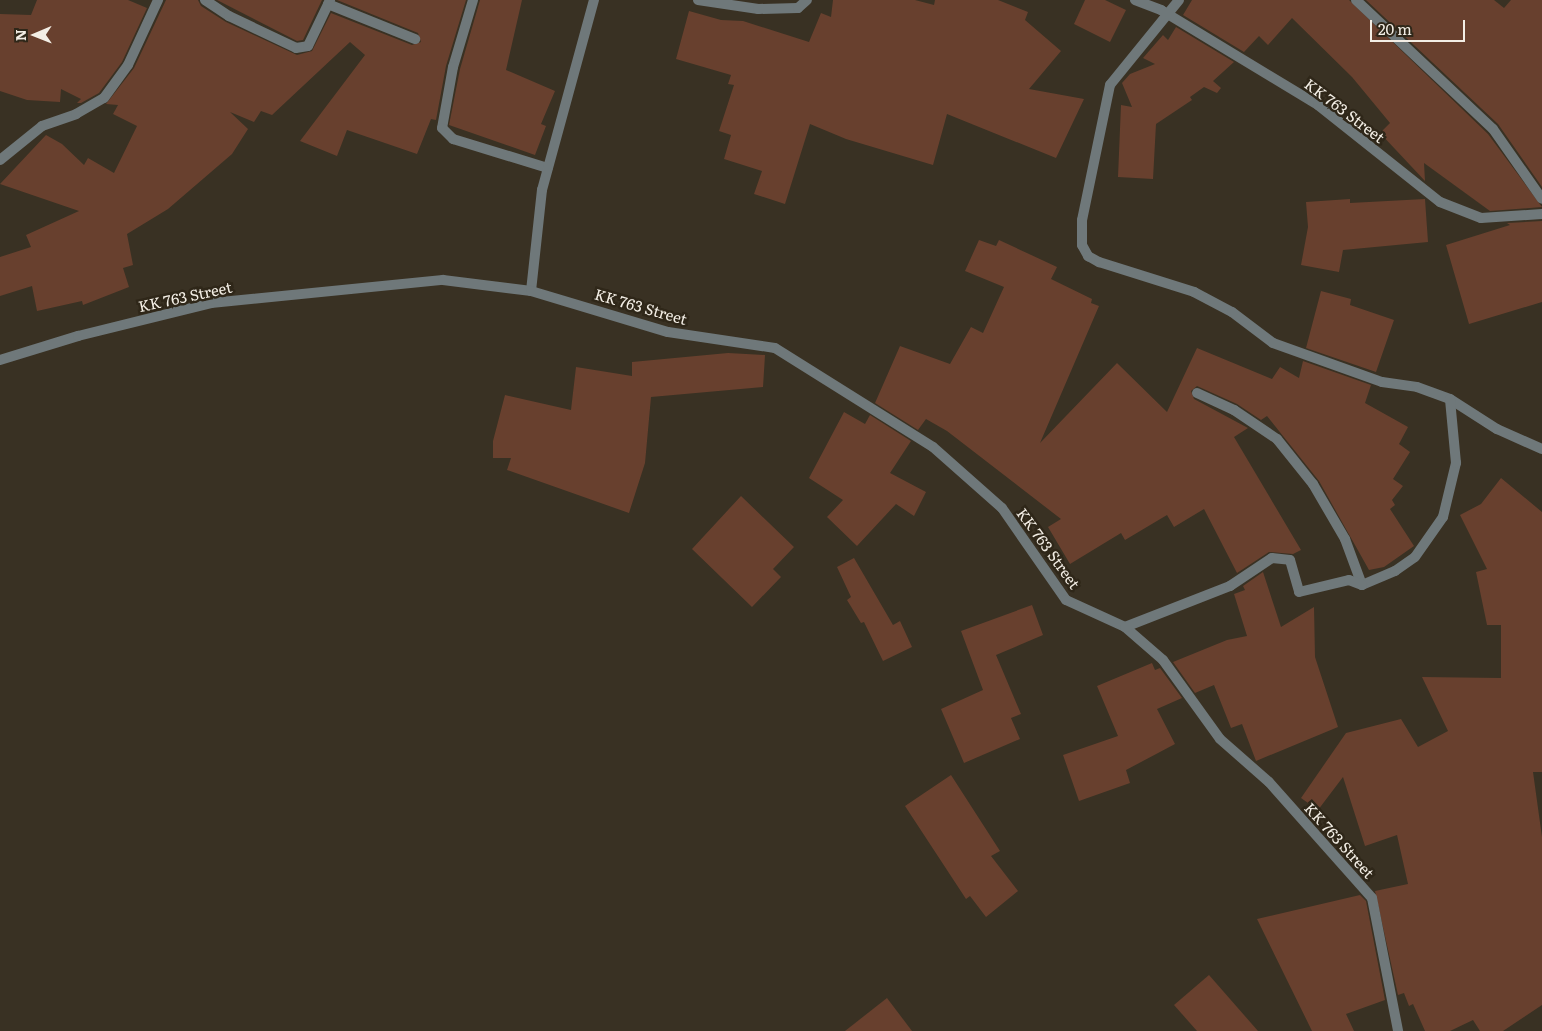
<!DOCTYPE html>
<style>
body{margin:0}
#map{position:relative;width:1542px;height:1031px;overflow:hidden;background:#393123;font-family:Literata,serif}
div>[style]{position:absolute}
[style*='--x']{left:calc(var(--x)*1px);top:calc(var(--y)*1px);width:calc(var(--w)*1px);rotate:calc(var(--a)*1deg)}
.building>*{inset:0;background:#68402e}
.street>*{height:10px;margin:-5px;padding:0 5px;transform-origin:5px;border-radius:5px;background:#6f787a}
span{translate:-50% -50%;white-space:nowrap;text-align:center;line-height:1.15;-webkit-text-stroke:5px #2f2719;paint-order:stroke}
.street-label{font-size:15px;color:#f3eee5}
.north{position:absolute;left:10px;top:10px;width:50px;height:50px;-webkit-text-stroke:4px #2f2719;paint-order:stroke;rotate:269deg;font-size:14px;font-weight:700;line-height:20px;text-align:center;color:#f3eee5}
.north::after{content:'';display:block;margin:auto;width:18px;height:22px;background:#f3eee5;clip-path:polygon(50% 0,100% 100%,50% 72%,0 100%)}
.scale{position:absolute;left:1370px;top:20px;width:95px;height:22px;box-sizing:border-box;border:2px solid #f3eee5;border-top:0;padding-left:6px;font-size:15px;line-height:18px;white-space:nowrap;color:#f3eee5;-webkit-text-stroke:4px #2f2719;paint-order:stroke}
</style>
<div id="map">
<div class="building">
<div style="clip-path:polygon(37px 0,128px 0,147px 8px,122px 62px,99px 93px,81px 103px,77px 103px,81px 99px,61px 89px,60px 102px,27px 100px,0 91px,0 14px,31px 15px)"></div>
<div style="clip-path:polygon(166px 0,198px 0,201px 6px,226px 22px,297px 55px,312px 51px,331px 13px,412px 45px,421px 42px,418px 33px,337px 0,466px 0,446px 66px,436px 120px,431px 119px,417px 154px,347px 130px,337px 156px,300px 141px,365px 55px,350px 42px,272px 115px,261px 111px,254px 122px,230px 112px,248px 129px,232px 154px,168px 209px,127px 234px,133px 265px,123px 268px,129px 287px,83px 305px,82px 301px,37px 311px,32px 286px,0 296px,0 257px,31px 247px,26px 235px,79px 211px,0 184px,46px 135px,62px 144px,84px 165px,88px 158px,114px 173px,137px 126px,113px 114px,118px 105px,106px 104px,134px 68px)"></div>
<div style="clip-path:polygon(217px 0,322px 0,303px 40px,297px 41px)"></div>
<div style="clip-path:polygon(480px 0,522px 0,506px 70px,555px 91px,541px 124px,546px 126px,535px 155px,449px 125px,460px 69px)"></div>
<div style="clip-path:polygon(833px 0,915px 0,934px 5px,935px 0,998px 0,1028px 12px,1025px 20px,1061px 51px,1029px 89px,1084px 99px,1056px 158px,947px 114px,933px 165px,846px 139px,810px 124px,785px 204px,754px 194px,762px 171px,724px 159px,731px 135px,719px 131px,734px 85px,728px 84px,731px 75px,676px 59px,689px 11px,721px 20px,743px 21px,809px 42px,821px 13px,831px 17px)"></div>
<div style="clip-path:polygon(1085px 0,1105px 0,1126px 10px,1110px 42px,1074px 24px)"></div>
<div style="clip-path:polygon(1192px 0,1349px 0,1488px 134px,1542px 207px,1490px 211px,1424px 163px,1425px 181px,1380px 133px,1390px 123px,1352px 77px,1292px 18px,1268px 45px,1259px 36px,1244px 52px,1183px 15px)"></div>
<div style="clip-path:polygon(1366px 0,1494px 0,1504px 8px,1511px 0,1542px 0,1542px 187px,1498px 124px)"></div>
<div style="clip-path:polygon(1176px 27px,1234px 62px,1213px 81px,1221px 88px,1217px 93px,1204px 87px,1190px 97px,1192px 100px,1156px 124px,1153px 179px,1118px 177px,1121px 105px,1132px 107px,1122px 83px,1130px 74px,1155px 64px,1143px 58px,1163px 35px,1168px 40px)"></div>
<div style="clip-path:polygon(1350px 199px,1350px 203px,1425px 199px,1428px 242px,1343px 250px,1339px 272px,1301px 265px,1308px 227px,1306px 202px)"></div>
<div style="clip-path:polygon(1542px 221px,1542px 302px,1469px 324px,1446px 245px,1510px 225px,1507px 223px)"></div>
<div style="clip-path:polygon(979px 240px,996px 246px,999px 240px,1057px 267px,1051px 279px,1092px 299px,1091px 303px,1099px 306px,1040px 443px,1117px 363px,1167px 412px,1197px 348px,1272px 379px,1280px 367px,1299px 378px,1303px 361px,1371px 385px,1365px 403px,1408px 427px,1399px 444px,1410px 452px,1393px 479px,1403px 486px,1392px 500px,1395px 505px,1390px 509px,1414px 546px,1384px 567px,1369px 570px,1319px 481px,1267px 416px,1261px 420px,1237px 404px,1197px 386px,1191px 391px,1194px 399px,1248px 428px,1234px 437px,1301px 550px,1293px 554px,1269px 552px,1237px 573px,1204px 509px,1174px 527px,1167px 515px,1125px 540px,1121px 533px,1070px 564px,1048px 527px,1061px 519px,947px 431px,926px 419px,918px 430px,875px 403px,900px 346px,950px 364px,971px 327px,983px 333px,1004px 287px,965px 271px)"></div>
<div style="clip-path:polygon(1321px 291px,1351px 299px,1350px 305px,1394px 320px,1376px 372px,1306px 348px)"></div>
<div style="clip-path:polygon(728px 353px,765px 355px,763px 387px,651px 397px,645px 463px,629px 513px,507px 470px,511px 458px,493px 458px,493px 441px,505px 395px,571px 410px,576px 367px,632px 376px,632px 362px)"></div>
<div style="clip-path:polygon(844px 412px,865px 424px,870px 415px,911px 441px,890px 473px,926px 492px,914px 516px,896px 504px,857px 546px,827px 517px,843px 500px,809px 478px)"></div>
<div style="clip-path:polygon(1501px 478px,1542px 512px,1542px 772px,1533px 772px,1542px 837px,1542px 1005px,1503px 1031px,1480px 1031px,1473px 1020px,1450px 1031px,1425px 1031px,1413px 1004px,1409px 1006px,1404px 993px,1398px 995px,1375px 891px,1408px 884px,1397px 835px,1365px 846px,1343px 777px,1318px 810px,1301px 798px,1346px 733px,1401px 719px,1418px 747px,1448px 731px,1422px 677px,1501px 678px,1501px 625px,1487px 625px,1476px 572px,1487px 569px,1460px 515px,1481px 504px)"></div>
<div style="clip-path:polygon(741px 496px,794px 547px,773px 569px,781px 577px,752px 607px,692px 549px)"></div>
<div style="clip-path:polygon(854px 558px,893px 625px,900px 621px,912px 647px,883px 661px,864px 622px,861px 623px,847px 600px,851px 597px,837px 567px)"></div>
<div style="clip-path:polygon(1263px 572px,1281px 627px,1314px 607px,1315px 657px,1338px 727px,1256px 761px,1242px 724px,1231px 728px,1214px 685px,1195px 693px,1173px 662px,1227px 640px,1247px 636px,1234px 594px,1245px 590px,1243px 586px)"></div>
<div style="clip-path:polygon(1032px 605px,1043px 635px,996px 655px,1021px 714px,1011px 718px,1020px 739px,964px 763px,941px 709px,983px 690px,961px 631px)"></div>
<div style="clip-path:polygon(1152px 663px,1155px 670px,1160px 668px,1182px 698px,1157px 709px,1175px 744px,1126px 770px,1130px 783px,1079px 801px,1063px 755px,1118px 736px,1097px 686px)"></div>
<div style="clip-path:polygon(951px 775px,1000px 851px,991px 856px,1018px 891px,986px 917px,970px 896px,966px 899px,905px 806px)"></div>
<div style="clip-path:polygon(1360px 895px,1366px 901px,1385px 1000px,1346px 1014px,1354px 1031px,1312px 1031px,1257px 919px)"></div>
<div style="clip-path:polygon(1209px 975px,1258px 1031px,1197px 1031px,1174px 1005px)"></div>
<div style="clip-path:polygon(887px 998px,912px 1031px,845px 1031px)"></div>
</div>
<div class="street">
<div style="--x:205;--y:0;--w:29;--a:34"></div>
<div style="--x:229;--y:16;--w:74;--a:25.5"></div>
<div style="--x:296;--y:48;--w:12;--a:-9"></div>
<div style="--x:308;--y:46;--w:51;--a:-64.4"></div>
<div style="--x:473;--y:0;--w:70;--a:106.6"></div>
<div style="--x:453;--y:67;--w:62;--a:100.2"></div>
<div style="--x:442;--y:128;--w:16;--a:45"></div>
<div style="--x:453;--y:139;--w:99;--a:17"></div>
<div style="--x:698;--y:0;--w:61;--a:8.5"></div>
<div style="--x:758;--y:9;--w:40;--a:-1.4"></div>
<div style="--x:798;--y:8;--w:12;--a:-42"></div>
<div style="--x:1135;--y:0;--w:28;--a:21"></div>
<div style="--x:1161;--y:10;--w:184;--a:31.2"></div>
<div style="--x:1318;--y:105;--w:156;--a:38.5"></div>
<div style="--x:1440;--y:202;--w:44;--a:21.3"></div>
<div style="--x:1481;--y:218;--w:61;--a:-3.8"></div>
<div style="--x:1179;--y:0;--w:109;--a:129.1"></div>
<div style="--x:1110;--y:85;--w:138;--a:101.7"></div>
<div style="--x:1082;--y:220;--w:25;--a:90"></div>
<div style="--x:1082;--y:245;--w:13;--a:61"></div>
<div style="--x:1088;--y:256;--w:13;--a:29"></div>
<div style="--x:1099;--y:262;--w:100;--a:17.5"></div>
<div style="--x:1194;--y:292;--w:43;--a:27.8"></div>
<div style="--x:1232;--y:312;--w:51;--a:37.1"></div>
<div style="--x:1273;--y:343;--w:116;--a:19.7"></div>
<div style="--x:1382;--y:382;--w:35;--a:8"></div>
<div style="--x:1417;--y:387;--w:35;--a:20"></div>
<div style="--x:1450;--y:399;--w:56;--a:32.6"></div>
<div style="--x:1497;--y:429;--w:49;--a:24"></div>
<div style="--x:1356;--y:0;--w:188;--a:43.3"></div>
<div style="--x:1493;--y:129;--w:85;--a:55"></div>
<div style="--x:328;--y:4;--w:94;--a:21.9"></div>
<div style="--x:0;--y:160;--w:54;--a:-39"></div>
<div style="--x:42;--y:126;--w:36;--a:-19"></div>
<div style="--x:76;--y:114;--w:32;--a:-30"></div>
<div style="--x:104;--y:98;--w:41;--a:-54"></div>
<div style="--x:128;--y:65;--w:72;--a:-65.2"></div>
<div style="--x:531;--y:291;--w:102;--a:-83.8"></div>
<div style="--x:542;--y:190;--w:197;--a:-74.7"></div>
<div style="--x:0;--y:360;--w:82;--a:-17.1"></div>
<div style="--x:78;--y:336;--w:137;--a:-13.9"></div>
<div style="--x:211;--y:303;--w:233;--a:-5.7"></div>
<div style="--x:443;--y:280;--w:89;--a:7.1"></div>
<div style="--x:531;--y:291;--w:143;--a:16.7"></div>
<div style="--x:668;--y:332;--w:108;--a:8.5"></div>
<div style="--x:775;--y:348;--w:186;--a:32.1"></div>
<div style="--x:933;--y:447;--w:92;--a:41.5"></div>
<div style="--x:1002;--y:508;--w:112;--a:55.2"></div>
<div style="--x:1066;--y:600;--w:65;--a:24.6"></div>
<div style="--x:1125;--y:627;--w:50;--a:41"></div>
<div style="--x:1163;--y:660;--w:97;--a:54.2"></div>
<div style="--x:1220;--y:739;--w:65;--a:41.3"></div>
<div style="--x:1269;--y:782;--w:155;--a:48.4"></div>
<div style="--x:1372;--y:898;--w:136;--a:78.9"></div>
<div style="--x:1197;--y:393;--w:41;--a:24.7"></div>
<div style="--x:1234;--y:410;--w:52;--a:34"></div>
<div style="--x:1277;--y:439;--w:58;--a:51.3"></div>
<div style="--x:1313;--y:484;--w:64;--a:59.8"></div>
<div style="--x:1345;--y:539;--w:49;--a:69.7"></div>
<div style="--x:1362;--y:585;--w:36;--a:-23"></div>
<div style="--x:1395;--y:571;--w:24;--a:-35"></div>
<div style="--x:1415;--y:557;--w:49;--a:-55"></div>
<div style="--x:1443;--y:517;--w:56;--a:-76.5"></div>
<div style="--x:1456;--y:463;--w:64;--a:-95.4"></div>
<div style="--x:1125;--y:627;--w:113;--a:-21.3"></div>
<div style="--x:1230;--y:586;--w:50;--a:-33.7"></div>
<div style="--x:1272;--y:558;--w:18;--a:6"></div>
<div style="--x:1290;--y:560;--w:33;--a:74"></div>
<div style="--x:1299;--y:592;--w:51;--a:-13.5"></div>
<div style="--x:1349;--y:580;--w:14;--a:21"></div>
</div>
<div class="street-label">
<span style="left:1345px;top:110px;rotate:37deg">KK 763 Street</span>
<span style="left:185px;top:296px;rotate:-12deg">KK 763 Street</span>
<span style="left:641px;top:306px;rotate:16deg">KK 763 Street</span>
<span style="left:1049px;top:548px;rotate:54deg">KK 763 Street</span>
<span style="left:1340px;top:840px;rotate:48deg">KK 763 Street</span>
</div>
<div class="north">N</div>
<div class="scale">20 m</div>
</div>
